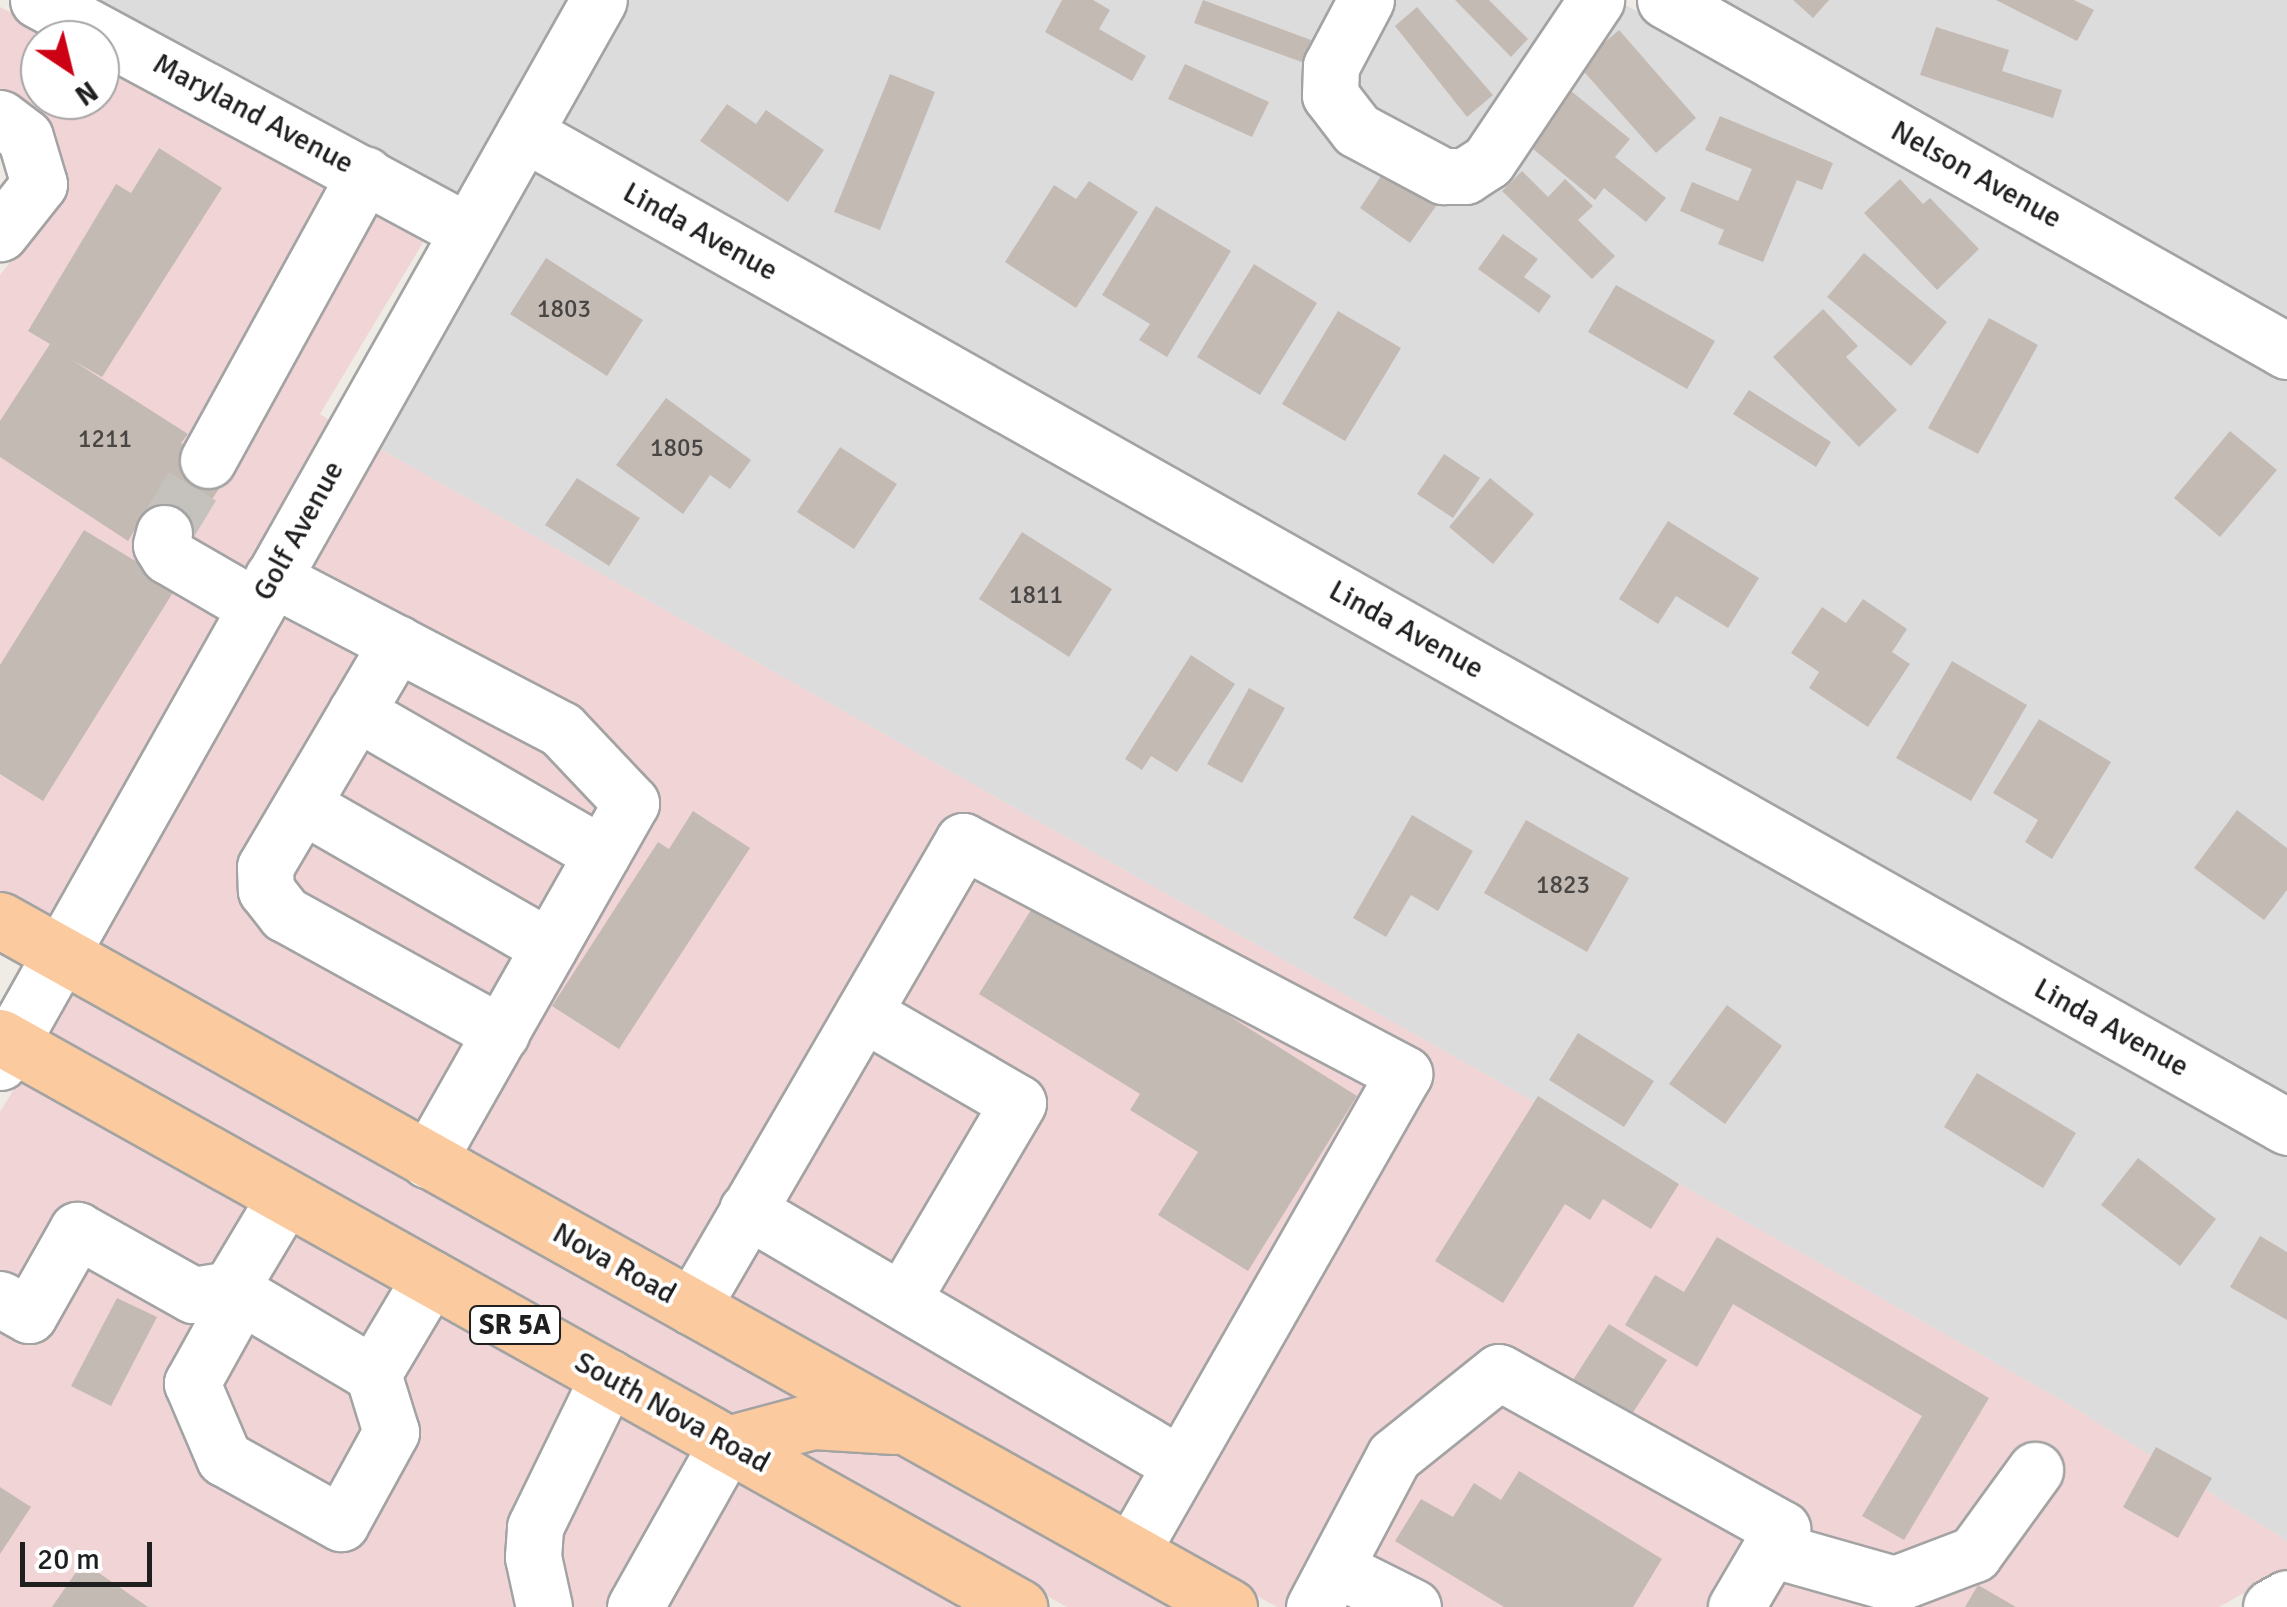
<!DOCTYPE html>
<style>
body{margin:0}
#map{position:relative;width:2287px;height:1607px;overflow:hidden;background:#efebe5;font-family:Signika,sans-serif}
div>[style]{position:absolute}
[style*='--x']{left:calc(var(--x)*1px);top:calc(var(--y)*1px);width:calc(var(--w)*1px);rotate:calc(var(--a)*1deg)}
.residential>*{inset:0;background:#dddcdc}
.commercial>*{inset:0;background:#f0d4d6}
.building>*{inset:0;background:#c4bab4}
.minor-tunnel>*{height:55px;margin-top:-27.5px;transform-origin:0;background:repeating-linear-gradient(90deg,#c5c2bd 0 55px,transparent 0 83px)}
.roads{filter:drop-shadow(2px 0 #a3a3a3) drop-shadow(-2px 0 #a3a3a3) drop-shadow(0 2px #a3a3a3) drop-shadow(0 -2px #a3a3a3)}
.minor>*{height:55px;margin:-27.5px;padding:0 27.5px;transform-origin:27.5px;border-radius:27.5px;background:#fff}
.major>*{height:55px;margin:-27.5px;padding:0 27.5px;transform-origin:27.5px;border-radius:27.5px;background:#fbca9e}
span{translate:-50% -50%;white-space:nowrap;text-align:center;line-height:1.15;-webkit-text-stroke:8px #fff;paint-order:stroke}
.number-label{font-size:25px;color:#484644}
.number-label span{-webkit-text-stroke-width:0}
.shield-label span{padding:2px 8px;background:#fff;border:2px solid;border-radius:8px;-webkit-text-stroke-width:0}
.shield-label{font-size:28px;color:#1f1f1f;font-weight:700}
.street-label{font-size:30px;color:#1f1f1f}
.north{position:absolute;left:20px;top:20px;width:100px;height:100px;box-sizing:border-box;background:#fff;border:2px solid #a5a5a5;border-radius:50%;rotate:145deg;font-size:28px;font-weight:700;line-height:40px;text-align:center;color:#1f1f1f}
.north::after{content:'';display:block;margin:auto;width:35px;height:45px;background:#cc0114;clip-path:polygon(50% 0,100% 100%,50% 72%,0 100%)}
.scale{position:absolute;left:20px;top:1542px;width:132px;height:45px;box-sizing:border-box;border:5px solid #1f1f1f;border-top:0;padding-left:12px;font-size:30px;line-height:35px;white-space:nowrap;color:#1f1f1f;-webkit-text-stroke:8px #fff;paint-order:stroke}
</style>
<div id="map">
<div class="residential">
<div style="clip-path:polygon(89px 0,570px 0,457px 199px)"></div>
<div style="clip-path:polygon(629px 0,1617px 0,2287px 378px,2287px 1100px,558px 126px)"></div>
<div style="clip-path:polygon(1713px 0,2287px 0,2287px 324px)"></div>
<div style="clip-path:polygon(534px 166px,2287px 1154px,2287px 1541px,2063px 1401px,375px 446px)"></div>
</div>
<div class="commercial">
<div style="clip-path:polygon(0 7px,63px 40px,40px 40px,40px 100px,100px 100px,100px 60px,427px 236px,320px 414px,331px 421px,52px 923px,0 894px,0 275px,58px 201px,38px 119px,0 89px)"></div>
<div style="clip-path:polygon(375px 446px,2063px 1401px,2287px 1541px,2287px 1569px,2219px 1607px,1277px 1607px,930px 1413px,928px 1404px,911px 1403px,96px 947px)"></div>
<div style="clip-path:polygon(73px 988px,805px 1397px,727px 1417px,45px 1036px)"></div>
<div style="clip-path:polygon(22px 1076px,728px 1471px,971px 1607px,0 1607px,0 1112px)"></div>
<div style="clip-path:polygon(817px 1446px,903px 1452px,1181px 1607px,1067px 1607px,789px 1451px)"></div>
</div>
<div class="building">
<div style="clip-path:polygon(1062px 0,1093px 0,1110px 10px,1099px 29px,1146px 56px,1132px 81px,1045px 32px)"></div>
<div style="clip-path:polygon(1203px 0,1311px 40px,1302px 62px,1194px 23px)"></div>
<div style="clip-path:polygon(1455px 0,1489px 0,1528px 39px,1511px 57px)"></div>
<div style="clip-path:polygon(1793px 0,1829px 0,1813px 18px)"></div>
<div style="clip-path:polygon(1996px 0,2074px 0,2094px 10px,2077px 41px)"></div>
<div style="clip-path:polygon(1417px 7px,1493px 95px,1467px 117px,1395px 26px)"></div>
<div style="clip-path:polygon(1936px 27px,2009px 50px,2002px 71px,2062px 90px,2053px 118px,1920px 75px)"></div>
<div style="clip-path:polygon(1619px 30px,1696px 118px,1656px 153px,1578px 65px)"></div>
<div style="clip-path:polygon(1185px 64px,1269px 102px,1252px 137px,1168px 99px)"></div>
<div style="clip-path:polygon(890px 74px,935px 92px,880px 230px,834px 212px)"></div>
<div style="clip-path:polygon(1571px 91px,1630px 139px,1615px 157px,1666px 198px,1646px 222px,1604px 188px,1595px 200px,1527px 144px)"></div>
<div style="clip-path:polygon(727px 104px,756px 124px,766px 110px,824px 150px,788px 202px,700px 141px)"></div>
<div style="clip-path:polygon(1720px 116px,1833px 163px,1822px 190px,1797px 180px,1763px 262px,1718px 244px,1724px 230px,1680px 211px,1692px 182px,1738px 201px,1752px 169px,1705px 150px)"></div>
<div style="clip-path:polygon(159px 148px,222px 188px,102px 377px,72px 360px,188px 434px,181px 443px,229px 474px,182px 544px,142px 518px,128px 541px,0 457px,0 421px,50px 344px,28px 331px,116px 184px,131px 193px)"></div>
<div style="clip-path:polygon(1389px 164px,1441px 199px,1410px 243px,1360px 208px)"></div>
<div style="clip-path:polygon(1522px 171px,1548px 197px,1565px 179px,1593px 206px,1578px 220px,1615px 256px,1592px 279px,1502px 191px)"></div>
<div style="clip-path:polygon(1900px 179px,1923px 204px,1930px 198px,1979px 249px,1937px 290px,1864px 213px)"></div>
<div style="clip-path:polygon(1089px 181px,1138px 212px,1076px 308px,1005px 262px,1054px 185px,1076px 199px)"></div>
<div style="clip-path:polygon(1156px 206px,1231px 251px,1167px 357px,1139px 340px,1150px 324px,1102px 295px)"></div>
<div style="clip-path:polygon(1503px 234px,1538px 259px,1524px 277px,1551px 296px,1539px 313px,1478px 269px)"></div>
<div style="clip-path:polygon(1864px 253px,1947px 322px,1911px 366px,1827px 297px)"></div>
<div style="clip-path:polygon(546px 258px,643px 320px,607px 376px,510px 314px)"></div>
<div style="clip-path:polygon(1254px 264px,1317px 303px,1260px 395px,1197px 357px)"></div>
<div style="clip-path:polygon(1616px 285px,1715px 341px,1687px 389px,1588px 332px)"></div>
<div style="clip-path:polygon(1823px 309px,1858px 346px,1846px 357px,1897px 410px,1859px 447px,1773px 357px)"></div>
<div style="clip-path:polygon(1338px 311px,1401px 348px,1345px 441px,1282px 404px)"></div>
<div style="clip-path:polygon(1989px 318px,2038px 345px,1978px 454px,1928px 428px)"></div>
<div style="clip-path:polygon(1749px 390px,1831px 442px,1816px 467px,1733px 414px)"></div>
<div style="clip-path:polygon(666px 398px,751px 460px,730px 489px,710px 475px,683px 514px,616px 465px)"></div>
<div style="clip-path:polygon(2230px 431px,2277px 470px,2220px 537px,2174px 498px)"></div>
<div style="clip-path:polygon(840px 447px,897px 484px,854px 549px,797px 512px)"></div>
<div style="clip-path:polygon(1444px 454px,1480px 478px,1453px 518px,1417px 494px)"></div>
<div style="clip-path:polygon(577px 478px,640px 518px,609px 566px,545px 525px)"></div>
<div style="clip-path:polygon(1490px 478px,1534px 514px,1493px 564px,1449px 527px)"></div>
<div style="clip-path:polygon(1668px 521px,1759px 578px,1728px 628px,1676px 596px,1658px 624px,1619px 599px)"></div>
<div style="clip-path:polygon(84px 530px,177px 586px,43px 801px,0 774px,0 665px)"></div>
<div style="clip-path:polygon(1022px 532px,1112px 589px,1069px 657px,979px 599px)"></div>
<div style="clip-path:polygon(1863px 599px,1907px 629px,1892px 652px,1910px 664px,1868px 727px,1809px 688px,1819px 672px,1791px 653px,1822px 607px,1846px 623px)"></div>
<div style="clip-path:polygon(1191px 655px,1235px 684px,1177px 772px,1151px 756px,1142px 770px,1125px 759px)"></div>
<div style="clip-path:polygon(1952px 661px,2027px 705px,1971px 801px,1896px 758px)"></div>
<div style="clip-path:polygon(1249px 688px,1285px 708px,1242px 783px,1207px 764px)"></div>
<div style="clip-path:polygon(2039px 719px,2111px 762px,2052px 859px,2025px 842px,2038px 820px,1993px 793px)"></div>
<div style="clip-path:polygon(2237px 810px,2287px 848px,2287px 890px,2264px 920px,2194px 868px)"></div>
<div style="clip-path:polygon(693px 811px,750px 848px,619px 1049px,552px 1006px,658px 842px,669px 849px)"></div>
<div style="clip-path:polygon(1412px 815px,1473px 851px,1438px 911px,1411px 895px,1386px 937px,1353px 918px)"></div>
<div style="clip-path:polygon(1526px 820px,1629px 878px,1587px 952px,1484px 893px)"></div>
<div style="clip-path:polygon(1039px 897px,1357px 1096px,1248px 1271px,1158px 1215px,1198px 1152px,1130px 1110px,1140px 1094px,979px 994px)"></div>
<div style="clip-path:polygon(1727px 1005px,1782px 1046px,1725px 1124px,1669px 1084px)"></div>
<div style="clip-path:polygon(1578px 1033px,1654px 1081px,1624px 1127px,1549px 1080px)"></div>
<div style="clip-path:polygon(1977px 1073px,2076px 1133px,2043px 1188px,1944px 1127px)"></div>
<div style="clip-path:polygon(1538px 1096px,1679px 1184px,1651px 1229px,1603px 1199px,1590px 1220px,1565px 1204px,1503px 1303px,1435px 1261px)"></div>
<div style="clip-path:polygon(2138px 1158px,2216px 1219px,2180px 1266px,2101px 1205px)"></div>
<div style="clip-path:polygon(2260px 1236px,2287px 1252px,2287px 1320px,2230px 1287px)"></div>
<div style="clip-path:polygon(1717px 1237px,1989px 1398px,1904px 1540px,1862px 1516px,1922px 1416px,1733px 1304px,1697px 1367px,1625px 1325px,1655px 1275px,1684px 1292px)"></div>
<div style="clip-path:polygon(117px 1298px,157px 1317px,111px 1406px,71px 1386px)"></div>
<div style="clip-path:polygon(1609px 1324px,1667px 1360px,1628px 1420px,1571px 1383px)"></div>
<div style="clip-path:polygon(2156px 1447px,2212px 1478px,2178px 1538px,2123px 1507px)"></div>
<div style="clip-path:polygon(1519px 1471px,1662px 1559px,1633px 1607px,1504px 1607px,1395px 1541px,1421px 1499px,1453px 1517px,1474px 1483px,1501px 1500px)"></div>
<div style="clip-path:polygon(0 1487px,31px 1507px,0 1554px)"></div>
<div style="clip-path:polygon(83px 1562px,148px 1607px,52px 1607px)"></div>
<div style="clip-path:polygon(1978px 1585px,2016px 1607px,1965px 1607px)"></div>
</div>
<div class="minor-tunnel">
<div style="--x:164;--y:533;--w:85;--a:-58.9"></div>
</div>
<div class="roads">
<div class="minor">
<div style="--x:38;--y:0;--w:487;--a:28.3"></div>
<div style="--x:1366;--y:0;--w:75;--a:117.9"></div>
<div style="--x:1331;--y:66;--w:29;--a:92"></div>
<div style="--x:1330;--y:95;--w:44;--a:52.4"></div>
<div style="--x:1357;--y:130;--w:98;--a:28.1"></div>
<div style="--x:1443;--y:176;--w:22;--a:0"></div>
<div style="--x:1465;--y:176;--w:27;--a:-33"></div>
<div style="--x:1488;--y:161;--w:194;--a:-56.1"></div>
<div style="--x:1665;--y:0;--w:714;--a:29.44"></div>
<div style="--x:0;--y:118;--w:31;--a:37"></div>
<div style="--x:25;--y:137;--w:49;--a:73.4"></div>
<div style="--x:39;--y:184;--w:63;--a:128.5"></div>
<div style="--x:524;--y:133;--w:2024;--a:29.41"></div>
<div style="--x:208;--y:460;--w:326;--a:-61.2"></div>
<div style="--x:164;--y:533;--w:12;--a:104"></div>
<div style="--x:161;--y:545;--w:13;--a:58"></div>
<div style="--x:168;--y:556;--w:102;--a:30.1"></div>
<div style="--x:272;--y:578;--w:326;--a:27.6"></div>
<div style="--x:561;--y:729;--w:102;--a:46.6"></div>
<div style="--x:631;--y:803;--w:411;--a:119.6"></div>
<div style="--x:397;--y:643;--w:260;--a:120.5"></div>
<div style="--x:265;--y:867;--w:23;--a:88"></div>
<div style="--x:266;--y:890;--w:31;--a:52"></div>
<div style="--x:285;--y:914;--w:247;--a:28.9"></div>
<div style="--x:356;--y:712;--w:284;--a:30"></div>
<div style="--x:302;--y:805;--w:285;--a:29.9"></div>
<div style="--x:863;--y:1013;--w:179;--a:30.1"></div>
<div style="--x:1018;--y:1103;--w:229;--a:120.5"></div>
<div style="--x:0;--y:1062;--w:1219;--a:-60.58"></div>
<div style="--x:285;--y:1197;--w:107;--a:120.9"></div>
<div style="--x:230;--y:1289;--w:166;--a:30.7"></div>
<div style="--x:373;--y:1374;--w:112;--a:-59.3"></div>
<div style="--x:747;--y:1210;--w:503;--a:30.44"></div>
<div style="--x:241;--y:1295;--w:101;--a:119.1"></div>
<div style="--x:192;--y:1383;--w:82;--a:66.9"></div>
<div style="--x:224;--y:1458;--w:134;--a:29.1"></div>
<div style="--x:341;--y:1523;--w:104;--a:-61.2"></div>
<div style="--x:391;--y:1432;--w:61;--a:-107.2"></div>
<div style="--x:0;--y:1299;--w:33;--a:29"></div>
<div style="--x:29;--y:1315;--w:98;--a:-60.5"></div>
<div style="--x:77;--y:1230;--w:133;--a:29.3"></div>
<div style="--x:193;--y:1295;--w:37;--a:-9"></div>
<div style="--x:692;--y:1307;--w:539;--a:-59.82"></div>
<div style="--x:963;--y:841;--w:499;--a:27.8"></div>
<div style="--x:1404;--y:1074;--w:550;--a:119.73"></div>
<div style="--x:1771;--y:1549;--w:129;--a:15.8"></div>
<div style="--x:1895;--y:1584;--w:85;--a:-20.8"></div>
<div style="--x:1974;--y:1554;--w:104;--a:-54"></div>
<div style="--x:1337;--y:1569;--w:85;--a:26.6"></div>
<div style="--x:544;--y:1607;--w:51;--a:-102.4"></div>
<div style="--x:533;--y:1557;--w:30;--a:-86"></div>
<div style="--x:535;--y:1527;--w:167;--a:-64"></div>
<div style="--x:635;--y:1607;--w:187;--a:-60.6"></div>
<div style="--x:1314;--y:1607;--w:171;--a:-62.1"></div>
<div style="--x:1394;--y:1456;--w:134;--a:-38.7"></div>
<div style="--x:1499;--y:1372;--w:324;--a:29"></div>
<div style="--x:1782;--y:1529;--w:91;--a:120.5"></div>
<div style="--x:2271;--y:1607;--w:18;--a:-29"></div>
</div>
<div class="major">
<div style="--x:0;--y:920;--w:1408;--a:29.2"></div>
<div style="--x:0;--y:1037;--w:1168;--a:29.22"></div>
<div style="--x:727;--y:1444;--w:89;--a:-15"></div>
<div style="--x:813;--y:1421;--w:81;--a:3.5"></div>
</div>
</div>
<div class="number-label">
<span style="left:564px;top:309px">1803</span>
<span style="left:105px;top:439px">1211</span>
<span style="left:677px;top:448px">1805</span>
<span style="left:1036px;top:595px">1811</span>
<span style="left:1563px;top:885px">1823</span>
</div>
<div class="shield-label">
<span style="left:515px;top:1325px">SR 5A</span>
</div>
<div class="street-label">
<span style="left:253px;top:114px;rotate:28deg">Maryland Avenue</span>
<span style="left:1976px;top:175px;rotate:29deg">Nelson Avenue</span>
<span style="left:700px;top:232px;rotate:29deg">Linda Avenue</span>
<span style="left:299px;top:531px;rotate:-61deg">Golf Avenue</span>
<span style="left:1406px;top:630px;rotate:29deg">Linda Avenue</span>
<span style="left:2111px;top:1028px;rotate:29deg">Linda Avenue</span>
<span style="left:614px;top:1264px;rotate:29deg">Nova Road</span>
<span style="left:672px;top:1413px;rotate:29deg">South Nova Road</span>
</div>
<div class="north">N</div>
<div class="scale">20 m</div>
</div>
